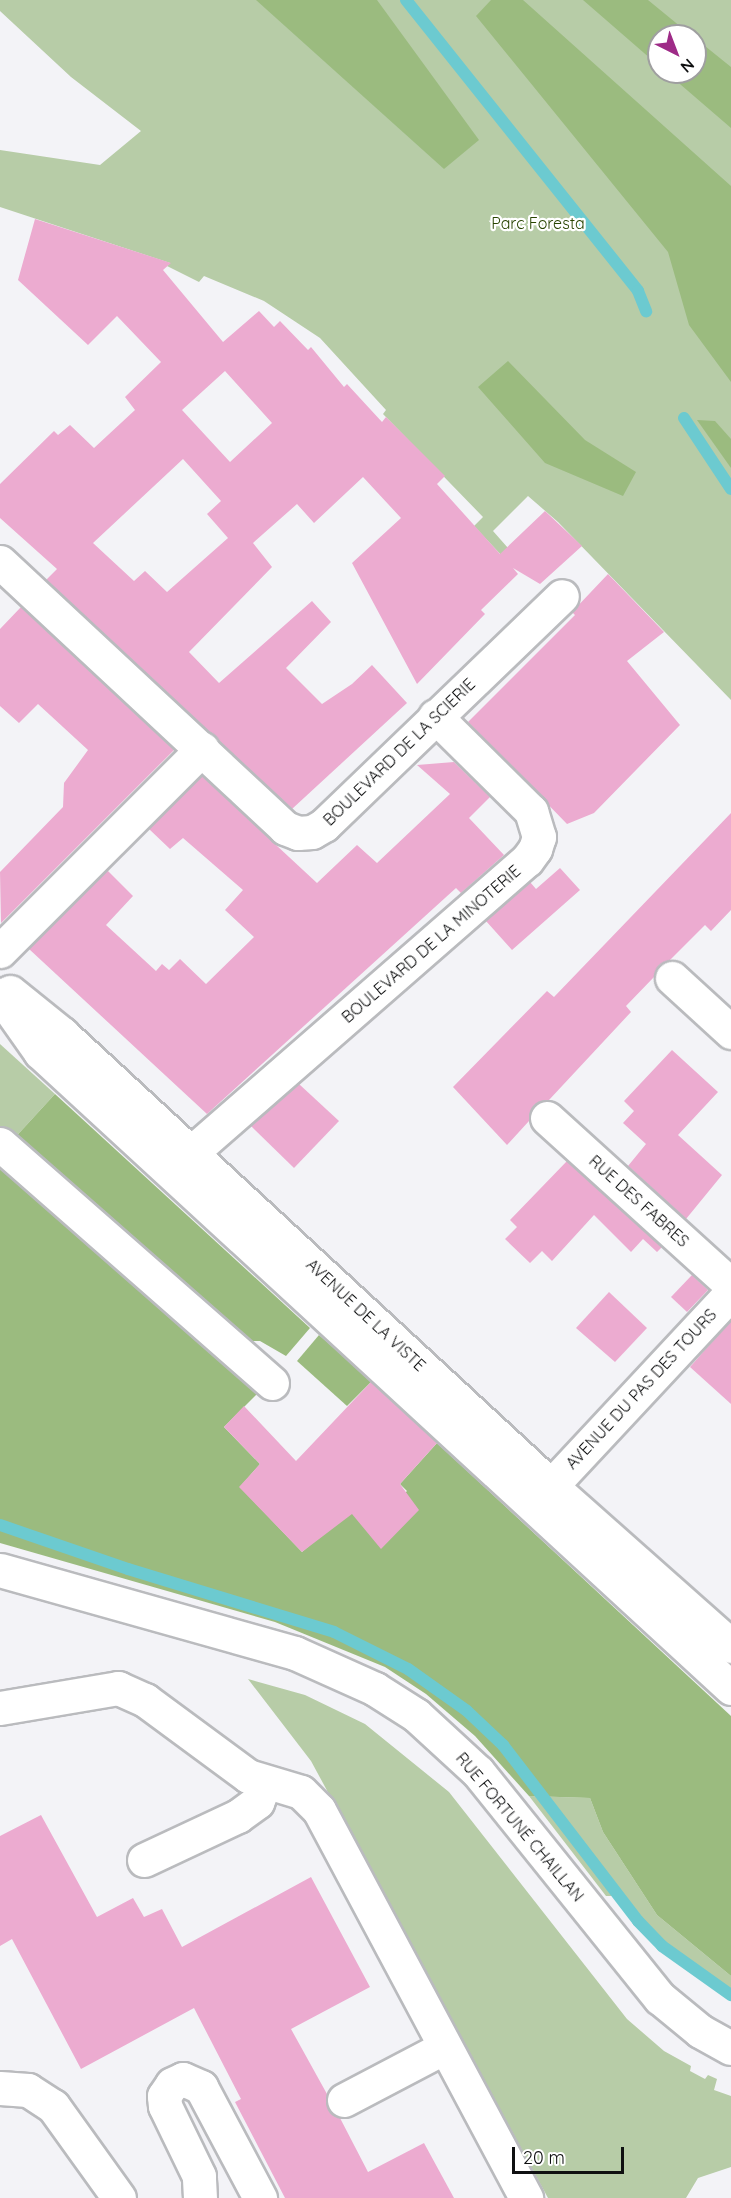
<!DOCTYPE html>
<meta charset="utf-8">
<style>
body{margin:0}
#map{position:relative;width:731px;height:2198px;overflow:hidden;background:#f3f3f7;font-family:Quicksand,sans-serif}
div>[style]{position:absolute}
[style*='--x']{left:calc(var(--x)*1px);top:calc(var(--y)*1px);width:calc(var(--w)*1px);rotate:calc(var(--a)*1deg)}
.green>*{inset:0;background:#b7cca7}
.forest>*{inset:0;background:#9bbb7f}
.stream>*{height:12px;margin:-6px;padding:0 6px;transform-origin:6px;border-radius:6px;background:#6ccad0}
.building>*{inset:0;background:#ecabd0}
.roads{filter:drop-shadow(2px 0 #babbbe) drop-shadow(-2px 0 #babbbe) drop-shadow(0 2px #babbbe) drop-shadow(0 -2px #babbbe)}
.minor>*{height:33px;margin:-16.5px;padding:0 16.5px;transform-origin:16.5px;border-radius:16.5px;background:#fff}
span{translate:-50% -50%;white-space:nowrap;text-align:center;line-height:1.15;-webkit-text-stroke:4.5px #fff;paint-order:stroke}
.park-label{font-size:16px;color:#284400}
.street-label{font-size:16px;color:#0f1011}
.north{position:absolute;left:647px;top:24px;width:60px;height:60px;box-sizing:border-box;background:#fff;border:2px solid #9f9fa0;border-radius:50%;rotate:138deg;font-size:16px;font-weight:700;line-height:24px;text-align:center;color:#0f1011}
.north::after{content:'';display:block;margin:auto;width:21px;height:27px;background:#9e2b87;clip-path:polygon(50% 0,100% 100%,50% 72%,0 100%)}
.scale{position:absolute;left:512px;top:2147px;width:112px;height:27px;box-sizing:border-box;border:3px solid #0f1011;border-top:0;padding-left:8px;font-size:18px;line-height:21px;white-space:nowrap;color:#0f1011;-webkit-text-stroke:4px #fff;paint-order:stroke}
</style>
<div id="map">
<div class="green">
<div style="clip-path:polygon(evenodd,0 0,731px 0,731px 700px,558px 522px,528px 496px,493px 531px,517px 558px,503px 557px,474px 526px,483px 517px,383px 414px,386px 410px,320px 338px,264px 301px,204px 276px,199px 282px,167px 266px,170px 263px,0 207px,0 150px,100px 165px,141px 131px,71px 77px,0 11px,0 0,659px 36px,695px 36px,695px 72px,659px 72px,659px 36px)"></div>
<div style="clip-path:polygon(0 1044px,55px 1094px,10px 1143px,0 1134px)"></div>
<div style="clip-path:polygon(248px 1679px,305px 1695px,365px 1724px,449px 1792px,627px 2019px,664px 2051px,691px 2066px,690px 2071px,705px 2079px,708px 2075px,717px 2079px,714px 2090px,731px 2096px,731px 2167px,698px 2178px,686px 2198px,548px 2198px,311px 1761px)"></div>
<div style="clip-path:polygon(529px 1796px,590px 1798px,603px 1832px,657px 1915px,731px 1976px,731px 1992px,666px 1947px,622px 1896px,606px 1896px)"></div>
</div>
<div class="forest">
<div style="clip-path:polygon(256px 0,377px 0,479px 140px,444px 169px)"></div>
<div style="clip-path:polygon(491px 0,523px 0,731px 186px,731px 382px,689px 325px,668px 252px,476px 16px)"></div>
<div style="clip-path:polygon(583px 0,648px 0,692px 36px,659px 36px,659px 66px)"></div>
<div style="clip-path:polygon(695px 38px,731px 67px,731px 128px,666px 72px,695px 72px)"></div>
<div style="clip-path:polygon(508px 361px,585px 440px,636px 472px,623px 496px,545px 463px,478px 387px)"></div>
<div style="clip-path:polygon(697px 420px,715px 421px,731px 439px,731px 468px)"></div>
<div style="clip-path:polygon(55px 1094px,310px 1328px,286px 1356px,260px 1341px,241px 1341px,10px 1143px)"></div>
<div style="clip-path:polygon(0 1158px,262px 1389px,224px 1427px,260px 1464px,240px 1487px,302px 1552px,350px 1511px,401px 1497px,407px 1491px,400px 1484px,437px 1443px,731px 1716px,731px 1976px,657px 1915px,603px 1832px,590px 1798px,529px 1796px,475px 1736px,426px 1694px,385px 1667px,275px 1622px,0 1543px)"></div>
<div style="clip-path:polygon(319px 1335px,372px 1381px,347px 1406px,297px 1361px)"></div>
</div>
<div class="stream">
<div style="--x:406;--y:0;--w:372;--a:51.4"></div>
<div style="--x:638;--y:291;--w:22;--a:68"></div>
<div style="--x:684;--y:418;--w:85;--a:56.5"></div>
<div style="--x:0;--y:1525;--w:135;--a:19"></div>
<div style="--x:128;--y:1569;--w:215;--a:17"></div>
<div style="--x:334;--y:1632;--w:83;--a:26.6"></div>
<div style="--x:408;--y:1669;--w:72;--a:35.4"></div>
<div style="--x:467;--y:1711;--w:50;--a:43.4"></div>
<div style="--x:503;--y:1745;--w:222;--a:52.5"></div>
<div style="--x:638;--y:1921;--w:35;--a:46"></div>
<div style="--x:662;--y:1946;--w:85;--a:35.4"></div>
</div>
<div class="building">
<div style="clip-path:polygon(evenodd,35px 219px,171px 263px,163px 270px,223px 342px,259px 311px,274px 327px,280px 321px,308px 350px,311px 347px,344px 387px,347px 384px,382px 422px,386px 417px,445px 476px,437px 484px,500px 554px,545px 511px,582px 546px,540px 584px,513px 568px,518px 574px,481px 610px,485px 614px,417px 684px,352px 563px,401px 518px,363px 477px,314px 523px,297px 504px,253px 543px,272px 567px,189px 652px,219px 683px,312px 601px,331px 622px,286px 668px,322px 704px,352px 684px,372px 665px,407px 703px,292px 809px,46px 580px,57px 569px,0 518px,0 484px,54px 431px,58px 435px,70px 425px,94px 448px,135px 410px,125px 397px,161px 362px,117px 316px,88px 345px,18px 280px,35px 219px,225px 371px,272px 423px,230px 462px,182px 410px,225px 371px,35px 219px,183px 459px,221px 501px,207px 514px,228px 538px,167px 592px,145px 571px,134px 581px,93px 543px,183px 459px)"></div>
<div style="clip-path:polygon(608px 574px,664px 632px,627px 661px,680px 725px,594px 813px,567px 824px,468px 722px,575px 615px,572px 612px)"></div>
<div style="clip-path:polygon(21px 607px,174px 750px,1px 923px,0 872px,63px 807px,64px 783px,88px 750px,38px 704px,19px 723px,0 706px,0 629px)"></div>
<div style="clip-path:polygon(454px 762px,490px 797px,469px 818px,504px 855px,461px 893px,456px 888px,207px 1114px,29px 949px,107px 870px,133px 896px,106px 925px,156px 971px,162px 964px,169px 970px,180px 959px,206px 984px,254px 937px,225px 910px,243px 890px,183px 838px,170px 849px,149px 829px,202px 776px,317px 883px,357px 845px,377px 863px,450px 794px,417px 765px)"></div>
<div style="clip-path:polygon(731px 813px,731px 910px,711px 931px,705px 925px,670px 960px,659px 965px,654px 977px,626px 1006px,631px 1012px,549px 1100px,534px 1105px,529px 1121px,507px 1145px,453px 1087px,547px 991px,554px 997px)"></div>
<div style="clip-path:polygon(560px 868px,580px 890px,512px 950px,486px 921px,530px 882px,536px 889px)"></div>
<div style="clip-path:polygon(672px 1050px,718px 1092px,678px 1135px,722px 1175px,686px 1219px,628px 1166px,646px 1144px,623px 1123px,634px 1111px,624px 1101px)"></div>
<div style="clip-path:polygon(299px 1084px,339px 1121px,294px 1168px,251px 1126px)"></div>
<div style="clip-path:polygon(567px 1161px,662px 1247px,657px 1252px,643px 1239px,631px 1252px,594px 1215px,552px 1261px,542px 1251px,530px 1263px,505px 1239px,517px 1227px,510px 1220px)"></div>
<div style="clip-path:polygon(692px 1275px,708px 1290px,687px 1312px,671px 1297px)"></div>
<div style="clip-path:polygon(609px 1292px,647px 1328px,615px 1362px,576px 1328px)"></div>
<div style="clip-path:polygon(731px 1320px,731px 1404px,690px 1367px)"></div>
<div style="clip-path:polygon(371px 1382px,437px 1443px,400px 1484px,419px 1510px,381px 1549px,352px 1514px,302px 1552px,239px 1487px,260px 1464px,224px 1427px,244px 1406px,296px 1461px)"></div>
<div style="clip-path:polygon(41px 1815px,97px 1917px,133px 1898px,144px 1917px,162px 1909px,182px 1947px,311px 1877px,370px 1987px,291px 2029px,327px 2094px,328px 2109px,340px 2118px,368px 2172px,424px 2143px,454px 2198px,285px 2198px,235px 2102px,241px 2099px,194px 2008px,81px 2069px,12px 1939px,0 1946px,0 1836px)"></div>
</div>
<div class="roads">
<div class="minor">
<div style="--x:0;--y:562;--w:390;--a:43"></div>
<div style="--x:285;--y:828;--w:14;--a:21"></div>
<div style="--x:298;--y:833;--w:14;--a:-4"></div>
<div style="--x:312;--y:832;--w:14;--a:-30"></div>
<div style="--x:324;--y:825;--w:330;--a:-43.9"></div>
<div style="--x:0;--y:951;--w:286;--a:-45"></div>
<div style="--x:672;--y:978;--w:80;--a:42.5"></div>
<div style="--x:10;--y:992;--w:67;--a:38.9"></div>
<div style="--x:62;--y:1034;--w:666;--a:42.75"></div>
<div style="--x:551;--y:1486;--w:241;--a:41.6"></div>
<div style="--x:0;--y:995;--w:70;--a:54.9"></div>
<div style="--x:40;--y:1052;--w:939;--a:42.63"></div>
<div style="--x:547;--y:1118;--w:248;--a:42.2"></div>
<div style="--x:0;--y:1144;--w:362;--a:41.3"></div>
<div style="--x:192;--y:1152;--w:444;--a:-41.1"></div>
<div style="--x:527;--y:860;--w:14;--a:-54"></div>
<div style="--x:535;--y:849;--w:13;--a:-72"></div>
<div style="--x:539;--y:837;--w:27;--a:-107"></div>
<div style="--x:531;--y:811;--w:135;--a:-135.3"></div>
<div style="--x:551;--y:1486;--w:264;--a:-47"></div>
<div style="--x:0;--y:1570;--w:306;--a:15.7"></div>
<div style="--x:295;--y:1653;--w:88;--a:24.2"></div>
<div style="--x:375;--y:1689;--w:49;--a:32.4"></div>
<div style="--x:416;--y:1715;--w:84;--a:42.6"></div>
<div style="--x:478;--y:1772;--w:290;--a:51.2"></div>
<div style="--x:660;--y:1998;--w:52;--a:39.5"></div>
<div style="--x:700;--y:2031;--w:35;--a:29"></div>
<div style="--x:0;--y:1708;--w:120;--a:-9.6"></div>
<div style="--x:118;--y:1688;--w:30;--a:24"></div>
<div style="--x:145;--y:1700;--w:128;--a:36.4"></div>
<div style="--x:248;--y:1776;--w:55;--a:16.8"></div>
<div style="--x:301;--y:1792;--w:25;--a:45"></div>
<div style="--x:319;--y:1810;--w:440;--a:61.9"></div>
<div style="--x:144;--y:1860;--w:104;--a:-25.1"></div>
<div style="--x:238;--y:1816;--w:24;--a:-36"></div>
<div style="--x:257;--y:1802;--w:21;--a:-67"></div>
<div style="--x:0;--y:2088;--w:28;--a:4"></div>
<div style="--x:28;--y:2090;--w:30;--a:33"></div>
<div style="--x:53;--y:2106;--w:113;--a:54.3"></div>
<div style="--x:344;--y:2100;--w:114;--a:-27.7"></div>
<div style="--x:200;--y:2198;--w:22;--a:-93"></div>
<div style="--x:199;--y:2176;--w:78;--a:-115.9"></div>
<div style="--x:165;--y:2106;--w:10;--a:-96"></div>
<div style="--x:164;--y:2096;--w:14;--a:-56"></div>
<div style="--x:172;--y:2084;--w:12;--a:-24"></div>
<div style="--x:183;--y:2079;--w:20;--a:24"></div>
<div style="--x:201;--y:2087;--w:126;--a:62"></div>
</div>
</div>
<div class="park-label">
<span style="left:538px;top:223px">Parc Foresta</span>
</div>
<div class="street-label">
<span style="left:399px;top:752px;rotate:-44deg">BOULEVARD DE LA SCIERIE</span>
<span style="left:431px;top:944px;rotate:-41deg">BOULEVARD DE LA MINOTERIE</span>
<span style="left:639px;top:1201px;rotate:42deg">RUE DES FABRES</span>
<span style="left:366px;top:1315px;rotate:43deg">AVENUE DE LA VISTE</span>
<span style="left:641px;top:1389px;rotate:-47deg">AVENUE DU PAS DES TOURS</span>
<span style="left:520px;top:1827px;rotate:50deg">RUE FORTUNÉ CHAILLAN</span>
</div>
<div class="north">N</div>
<div class="scale">20 m</div>
</div>
